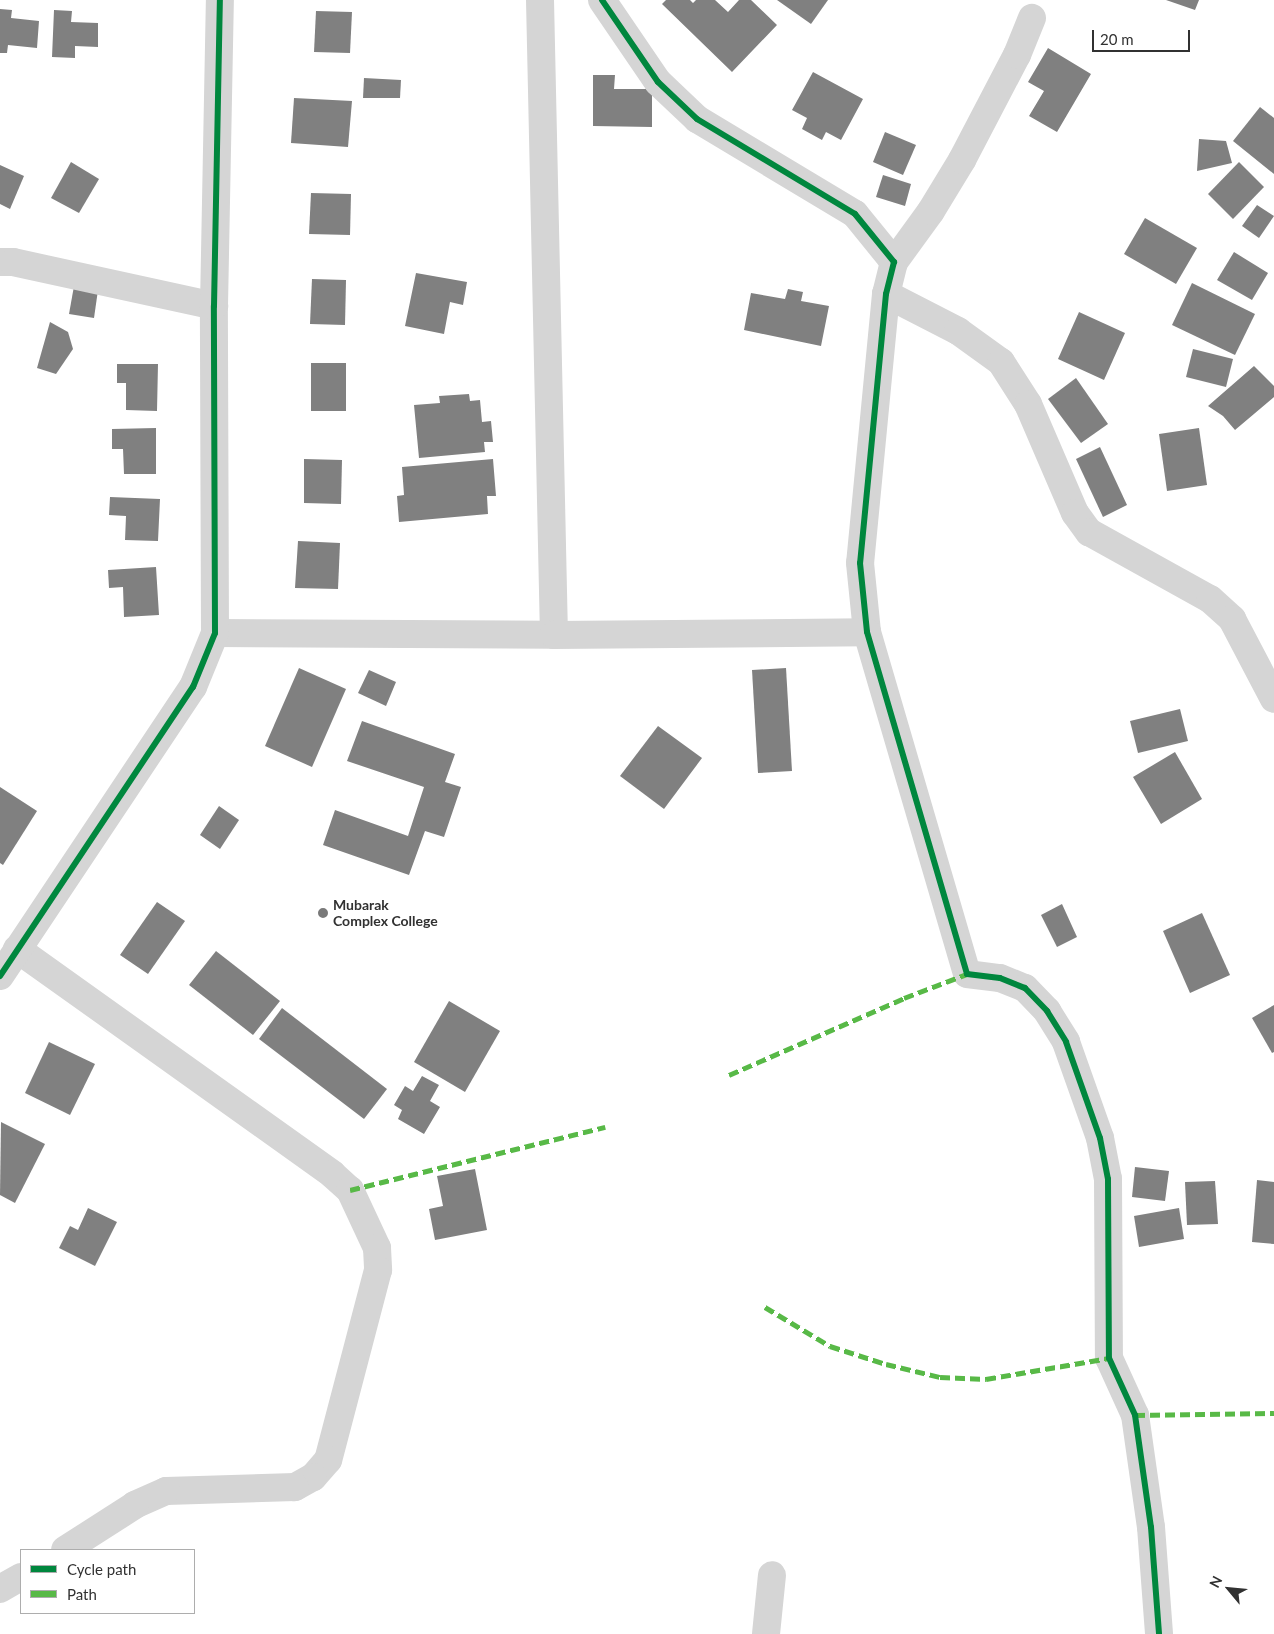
<!DOCTYPE html>
<style>
body{margin:0}
#map{position:relative;width:1274px;height:1634px;overflow:hidden;background:#fff;font-family:Lato,sans-serif}
div>[style]{position:absolute}
[style*='--x']{left:calc(var(--x)*1px);top:calc(var(--y)*1px);width:calc(var(--w)*1px);rotate:calc(var(--a)*1deg)}
.building>*{inset:0;background:#808080}
.minor>*{height:28px;margin:-14px;padding:0 14px;transform-origin:14px;border-radius:14px;background:#d5d5d5}
.quiet>*{height:5px;margin-top:-2.5px;transform-origin:0;background:repeating-linear-gradient(90deg,#58b947 0 10px,transparent 0 15px)}
.cycleway>*{height:6px;margin:-3px;padding:0 3px;transform-origin:3px;border-radius:3px;background:#00873e}
.dots>*{width:14px;height:14px;translate:-50% -50%;box-sizing:border-box;border:2px solid #fff;border-radius:50%}
span{translate:-50% -50%;white-space:nowrap;text-align:center;line-height:1.15;-webkit-text-stroke:5px #fff;paint-order:stroke}
.poi-label{font-size:14px;color:#313131;font-weight:700}
.left{translate:0 -50%;text-align:left}
.legend{position:absolute;left:20px;top:1549px;width:175px;height:65px;box-sizing:border-box;background:#fff;border:1px solid #adadad;margin:0;padding:6px 9px;list-style:none;font-size:15px;color:#313131}
.legend li{display:flex;align-items:center;gap:10px;height:25px}
.legend b{width:25px;border:1px solid #adadad}
.north{position:absolute;left:1204px;top:1564px;width:50px;height:50px;-webkit-text-stroke:4px #fff;paint-order:stroke;rotate:298deg;font-size:14px;font-weight:700;line-height:20px;text-align:center;color:#313131}
.north::after{content:'';display:block;margin:auto;width:18px;height:22px;background:#313131;clip-path:polygon(50% 0,100% 100%,50% 72%,0 100%)}
.scale{position:absolute;left:1092px;top:30px;width:98px;height:22px;box-sizing:border-box;border:2px solid #313131;border-top:0;padding-left:6px;font-size:15px;line-height:18px;white-space:nowrap;color:#313131;-webkit-text-stroke:4px #fff;paint-order:stroke}
</style>
<div id="map">
<div class="building">
<div style="clip-path:polygon(666px 0,690px 0,693px 3px,696px 0,715px 0,728px 12px,739px 0,751px 0,777px 25px,732px 72px,662px 4px)"></div>
<div style="clip-path:polygon(777px 0,828px 0,811px 24px)"></div>
<div style="clip-path:polygon(1166px 0,1199px 0,1195px 10px)"></div>
<div style="clip-path:polygon(0 9px,12px 10px,11px 18px,39px 21px,37px 48px,8px 45px,7px 53px,0 53px)"></div>
<div style="clip-path:polygon(54px 10px,72px 11px,71px 22px,98px 23px,98px 47px,75px 46px,75px 58px,52px 57px)"></div>
<div style="clip-path:polygon(316px 11px,352px 12px,350px 53px,314px 52px)"></div>
<div style="clip-path:polygon(1048px 48px,1091px 74px,1057px 132px,1029px 116px,1044px 91px,1028px 82px)"></div>
<div style="clip-path:polygon(813px 72px,863px 99px,841px 140px,826px 132px,822px 140px,802px 129px,807px 118px,792px 110px)"></div>
<div style="clip-path:polygon(593px 75px,615px 75px,614px 89px,652px 89px,652px 127px,593px 126px)"></div>
<div style="clip-path:polygon(364px 78px,401px 80px,400px 98px,363px 98px)"></div>
<div style="clip-path:polygon(294px 98px,352px 101px,348px 147px,291px 143px)"></div>
<div style="clip-path:polygon(1260px 107px,1274px 118px,1274px 174px,1233px 141px)"></div>
<div style="clip-path:polygon(885px 132px,916px 145px,903px 175px,873px 162px)"></div>
<div style="clip-path:polygon(1199px 139px,1226px 141px,1232px 163px,1197px 171px)"></div>
<div style="clip-path:polygon(71px 162px,99px 179px,79px 213px,51px 198px)"></div>
<div style="clip-path:polygon(1239px 162px,1264px 187px,1233px 219px,1208px 194px)"></div>
<div style="clip-path:polygon(0 165px,24px 176px,10px 209px,0 204px)"></div>
<div style="clip-path:polygon(883px 175px,911px 184px,905px 206px,876px 197px)"></div>
<div style="clip-path:polygon(311px 193px,351px 194px,350px 235px,309px 234px)"></div>
<div style="clip-path:polygon(1257px 205px,1274px 216px,1259px 238px,1242px 226px)"></div>
<div style="clip-path:polygon(1145px 218px,1197px 248px,1176px 284px,1124px 254px)"></div>
<div style="clip-path:polygon(1234px 252px,1268px 273px,1252px 300px,1217px 280px)"></div>
<div style="clip-path:polygon(416px 273px,467px 282px,463px 305px,450px 302px,444px 334px,405px 326px)"></div>
<div style="clip-path:polygon(312px 279px,346px 280px,345px 325px,310px 324px)"></div>
<div style="clip-path:polygon(1192px 283px,1255px 314px,1235px 355px,1172px 325px)"></div>
<div style="clip-path:polygon(74px 286px,98px 290px,94px 318px,69px 314px)"></div>
<div style="clip-path:polygon(788px 289px,803px 292px,801px 301px,829px 306px,821px 346px,744px 330px,751px 293px,785px 299px)"></div>
<div style="clip-path:polygon(1079px 312px,1125px 333px,1104px 380px,1058px 359px)"></div>
<div style="clip-path:polygon(50px 322px,68px 332px,73px 349px,56px 374px,37px 368px)"></div>
<div style="clip-path:polygon(1193px 349px,1233px 359px,1226px 387px,1186px 377px)"></div>
<div style="clip-path:polygon(311px 363px,346px 363px,346px 411px,311px 411px)"></div>
<div style="clip-path:polygon(117px 364px,158px 364px,157px 411px,126px 410px,126px 383px,117px 383px)"></div>
<div style="clip-path:polygon(1254px 366px,1274px 386px,1274px 397px,1235px 430px,1223px 416px,1208px 406px)"></div>
<div style="clip-path:polygon(1076px 378px,1108px 424px,1081px 443px,1048px 399px)"></div>
<div style="clip-path:polygon(469px 394px,470px 401px,480px 400px,482px 422px,491px 421px,493px 442px,484px 442px,485px 452px,419px 458px,414px 405px,440px 403px,439px 396px)"></div>
<div style="clip-path:polygon(156px 428px,156px 474px,124px 474px,123px 449px,112px 449px,112px 429px)"></div>
<div style="clip-path:polygon(1199px 428px,1207px 485px,1167px 491px,1159px 434px)"></div>
<div style="clip-path:polygon(1100px 447px,1127px 505px,1103px 517px,1076px 459px)"></div>
<div style="clip-path:polygon(304px 459px,342px 460px,341px 504px,304px 503px)"></div>
<div style="clip-path:polygon(493px 459px,496px 496px,487px 496px,488px 514px,399px 522px,397px 496px,404px 495px,402px 467px)"></div>
<div style="clip-path:polygon(110px 497px,160px 499px,158px 541px,125px 540px,126px 516px,109px 515px)"></div>
<div style="clip-path:polygon(298px 541px,340px 543px,338px 589px,295px 588px)"></div>
<div style="clip-path:polygon(156px 567px,159px 615px,124px 617px,123px 587px,109px 588px,108px 570px)"></div>
<div style="clip-path:polygon(299px 668px,346px 689px,312px 767px,265px 746px)"></div>
<div style="clip-path:polygon(786px 668px,792px 771px,758px 773px,752px 670px)"></div>
<div style="clip-path:polygon(369px 670px,396px 682px,386px 706px,358px 693px)"></div>
<div style="clip-path:polygon(1180px 709px,1188px 741px,1138px 753px,1130px 721px)"></div>
<div style="clip-path:polygon(362px 721px,455px 754px,445px 782px,461px 787px,444px 837px,425px 831px,409px 875px,323px 845px,335px 810px,408px 836px,424px 787px,347px 761px)"></div>
<div style="clip-path:polygon(658px 726px,702px 758px,664px 809px,620px 776px)"></div>
<div style="clip-path:polygon(1175px 752px,1202px 799px,1161px 824px,1133px 777px)"></div>
<div style="clip-path:polygon(0 787px,37px 811px,3px 865px,0 863px)"></div>
<div style="clip-path:polygon(219px 806px,239px 820px,220px 849px,200px 835px)"></div>
<div style="clip-path:polygon(157px 902px,185px 921px,148px 974px,120px 955px)"></div>
<div style="clip-path:polygon(1062px 904px,1077px 937px,1057px 947px,1041px 915px)"></div>
<div style="clip-path:polygon(1202px 913px,1230px 975px,1190px 993px,1163px 931px)"></div>
<div style="clip-path:polygon(216px 951px,280px 1001px,253px 1035px,189px 985px)"></div>
<div style="clip-path:polygon(449px 1001px,500px 1031px,465px 1092px,414px 1062px)"></div>
<div style="clip-path:polygon(1274px 1005px,1274px 1052px,1272px 1053px,1252px 1018px)"></div>
<div style="clip-path:polygon(282px 1008px,387px 1089px,364px 1119px,259px 1039px)"></div>
<div style="clip-path:polygon(49px 1042px,95px 1064px,70px 1115px,25px 1093px)"></div>
<div style="clip-path:polygon(422px 1076px,439px 1085px,430px 1101px,440px 1107px,424px 1134px,398px 1119px,402px 1110px,394px 1105px,405px 1086px,413px 1091px)"></div>
<div style="clip-path:polygon(1px 1122px,45px 1144px,15px 1203px,0 1195px)"></div>
<div style="clip-path:polygon(1135px 1167px,1169px 1171px,1165px 1201px,1132px 1197px)"></div>
<div style="clip-path:polygon(475px 1169px,487px 1230px,435px 1240px,429px 1209px,443px 1206px,437px 1176px)"></div>
<div style="clip-path:polygon(1257px 1180px,1274px 1182px,1274px 1244px,1252px 1242px)"></div>
<div style="clip-path:polygon(1215px 1181px,1218px 1224px,1187px 1225px,1185px 1182px)"></div>
<div style="clip-path:polygon(88px 1208px,117px 1222px,95px 1266px,59px 1248px,70px 1226px,78px 1230px)"></div>
<div style="clip-path:polygon(1179px 1208px,1184px 1239px,1139px 1247px,1134px 1216px)"></div>
</div>
<div class="minor">
<div style="--x:540;--y:0;--w:635;--a:88.74"></div>
<div style="--x:602;--y:0;--w:99;--a:55.7"></div>
<div style="--x:658;--y:82;--w:54;--a:43.5"></div>
<div style="--x:697;--y:119;--w:184;--a:31"></div>
<div style="--x:855;--y:214;--w:62;--a:50.9"></div>
<div style="--x:894;--y:262;--w:33;--a:104"></div>
<div style="--x:886;--y:294;--w:270;--a:95.5"></div>
<div style="--x:860;--y:563;--w:69;--a:84.2"></div>
<div style="--x:867;--y:632;--w:356;--a:73.7"></div>
<div style="--x:967;--y:974;--w:33;--a:7"></div>
<div style="--x:1000;--y:978;--w:27;--a:22"></div>
<div style="--x:1025;--y:988;--w:32;--a:46"></div>
<div style="--x:1047;--y:1011;--w:36;--a:58"></div>
<div style="--x:1066;--y:1042;--w:102;--a:70.5"></div>
<div style="--x:1100;--y:1138;--w:42;--a:79"></div>
<div style="--x:1108;--y:1179;--w:179;--a:89.7"></div>
<div style="--x:1109;--y:1358;--w:63;--a:65.5"></div>
<div style="--x:1135;--y:1415;--w:113;--a:81.9"></div>
<div style="--x:1151;--y:1527;--w:107;--a:85.7"></div>
<div style="--x:0;--y:262;--w:13;--a:0"></div>
<div style="--x:13;--y:262;--w:206;--a:12.3"></div>
<div style="--x:894;--y:262;--w:63;--a:-54"></div>
<div style="--x:931;--y:211;--w:60;--a:-58.7"></div>
<div style="--x:962;--y:160;--w:119;--a:-62.4"></div>
<div style="--x:1017;--y:55;--w:40;--a:-68"></div>
<div style="--x:886;--y:294;--w:81;--a:27.2"></div>
<div style="--x:958;--y:331;--w:53;--a:35.8"></div>
<div style="--x:1001;--y:362;--w:50;--a:57.3"></div>
<div style="--x:1028;--y:404;--w:119;--a:66.7"></div>
<div style="--x:1075;--y:513;--w:24;--a:54"></div>
<div style="--x:1089;--y:532;--w:138;--a:29"></div>
<div style="--x:1210;--y:599;--w:30;--a:42"></div>
<div style="--x:1232;--y:619;--w:90;--a:62.3"></div>
<div style="--x:215;--y:633;--w:339;--a:0.3"></div>
<div style="--x:554;--y:635;--w:313;--a:-0.5"></div>
<div style="--x:17;--y:949;--w:387;--a:35.5"></div>
<div style="--x:332;--y:1174;--w:24;--a:42"></div>
<div style="--x:350;--y:1190;--w:64;--a:65"></div>
<div style="--x:377;--y:1248;--w:22;--a:87"></div>
<div style="--x:378;--y:1270;--w:196;--a:104.7"></div>
<div style="--x:328;--y:1460;--w:23;--a:131"></div>
<div style="--x:313;--y:1477;--w:21;--a:151"></div>
<div style="--x:295;--y:1487;--w:129;--a:178.2"></div>
<div style="--x:166;--y:1491;--w:34;--a:156"></div>
<div style="--x:135;--y:1505;--w:83;--a:147.3"></div>
<div style="--x:0;--y:976;--w:348;--a:-56.3"></div>
<div style="--x:193;--y:687;--w:58;--a:-67.8"></div>
<div style="--x:215;--y:633;--w:327;--a:-90.2"></div>
<div style="--x:214;--y:306;--w:306;--a:-88.9"></div>
<div style="--x:0;--y:1589;--w:24;--a:-30"></div>
<div style="--x:766;--y:1634;--w:59;--a:-84.2"></div>
</div>
<div class="quiet">
<div style="--x:729;--y:1075;--w:191;--a:-23.7"></div>
<div style="--x:904;--y:998;--w:67;--a:-20.9"></div>
<div style="--x:350;--y:1190;--w:263;--a:-13.9"></div>
<div style="--x:765;--y:1307;--w:76;--a:31"></div>
<div style="--x:830;--y:1346;--w:59;--a:17.8"></div>
<div style="--x:886;--y:1364;--w:56;--a:13.5"></div>
<div style="--x:940;--y:1377;--w:46;--a:2.5"></div>
<div style="--x:986;--y:1379;--w:125;--a:-9.7"></div>
<div style="--x:1135;--y:1415;--w:139;--a:-0.8"></div>
</div>
<div class="cycleway">
<div style="--x:602;--y:0;--w:99;--a:55.7"></div>
<div style="--x:658;--y:82;--w:54;--a:43.5"></div>
<div style="--x:697;--y:119;--w:184;--a:31"></div>
<div style="--x:855;--y:214;--w:62;--a:50.9"></div>
<div style="--x:894;--y:262;--w:33;--a:104"></div>
<div style="--x:886;--y:294;--w:270;--a:95.5"></div>
<div style="--x:860;--y:563;--w:69;--a:84.2"></div>
<div style="--x:867;--y:632;--w:356;--a:73.7"></div>
<div style="--x:967;--y:974;--w:33;--a:7"></div>
<div style="--x:1000;--y:978;--w:27;--a:22"></div>
<div style="--x:1025;--y:988;--w:32;--a:46"></div>
<div style="--x:1047;--y:1011;--w:36;--a:58"></div>
<div style="--x:1066;--y:1042;--w:102;--a:70.5"></div>
<div style="--x:1100;--y:1138;--w:42;--a:79"></div>
<div style="--x:1108;--y:1179;--w:179;--a:89.7"></div>
<div style="--x:1109;--y:1358;--w:63;--a:65.5"></div>
<div style="--x:1135;--y:1415;--w:113;--a:81.9"></div>
<div style="--x:1151;--y:1527;--w:107;--a:85.7"></div>
<div style="--x:0;--y:976;--w:348;--a:-56.3"></div>
<div style="--x:193;--y:687;--w:58;--a:-67.8"></div>
<div style="--x:215;--y:633;--w:327;--a:-90.2"></div>
<div style="--x:214;--y:306;--w:306;--a:-88.9"></div>
</div>
<div class="dots">
<div style="left:323px;top:913px;background:#797979"></div>
</div>
<div class="poi-label">
<span class="left" style="left:333px;top:913px">Mubarak<br>Complex College</span>
</div>
<ul class="legend">
<li><b style="height:6px;background:#00873e"></b>Cycle path</li>
<li><b style="height:6px;background:#58b947"></b>Path</li>
</ul>
<div class="north">N</div>
<div class="scale">20 m</div>
</div>
